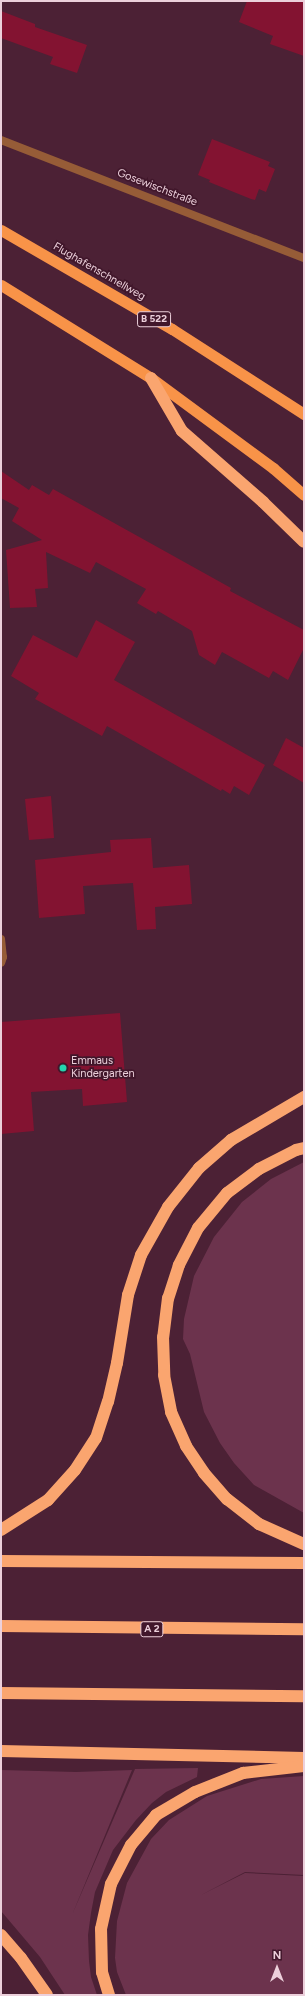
<!DOCTYPE html>
<meta charset="utf-8">
<style>
body{margin:0}
#map{position:relative;width:305px;height:1996px;overflow:hidden;background:#4c2135;font-family:Figtree,sans-serif}
div>[style]{position:absolute}
[style*='--x']{left:calc(var(--x)*1px);top:calc(var(--y)*1px);width:calc(var(--w)*1px);rotate:calc(var(--a)*1deg)}
.green>*{inset:0;background:#6c334d}
.building>*{inset:0;background:#831331}
.minor>*{height:8px;margin:-4px;padding:0 4px;transform-origin:4px;border-radius:4px;background:#965c37}
.trunk>*{height:11px;margin:-5.5px;padding:0 5.5px;transform-origin:5.5px;border-radius:5.5px;background:#f89348}
.motorway>*{height:12px;margin:-6px;padding:0 6px;transform-origin:6px;border-radius:6px;background:#faa56f}
.dots>*{width:11px;height:11px;translate:-50% -50%;box-sizing:border-box;border:2px solid #41172b;border-radius:50%}
span{translate:-50% -50%;white-space:nowrap;text-align:center;line-height:1.15;-webkit-text-stroke:3.5px #41172b;paint-order:stroke}
.shield-label span{padding:1px 3px;background:#41172b;border:1px solid;border-radius:3px;-webkit-text-stroke-width:0}
.shield-label{font-size:10px;color:#ecd0db;font-weight:700}
.street-label{font-size:11px;color:#ecd0db}
.poi-label{font-size:11px;color:#ecd0db}
.left{translate:0 -50%;text-align:left}
.frame{position:absolute;inset:0;border:2px solid #ecd0db;pointer-events:none}
.north{position:absolute;left:257px;top:1948px;width:40px;height:40px;-webkit-text-stroke:3px #41172b;paint-order:stroke;rotate:0deg;font-size:11px;font-weight:700;line-height:16px;text-align:center;color:#ecd0db}
.north::after{content:'';display:block;margin:auto;width:14px;height:18px;background:#ecd0db;clip-path:polygon(50% 0,100% 100%,50% 72%,0 100%)}
</style>
<div id="map">
<div class="green">
<div style="clip-path:polygon(304px 1162px,304px 1513px,254px 1485px,234px 1463px,220px 1443px,204px 1412px,190px 1354px,183px 1339px,184px 1319px,194px 1276px,214px 1237px,242px 1202px,271px 1179px)"></div>
<div style="clip-path:polygon(198px 1768px,197px 1777px,166px 1792px,152px 1803px,136px 1820px,113px 1850px,95px 1892px,91px 1913px,88px 1935px,89px 1961px,91px 1977px,97px 1995px,65px 1995px,40px 1957px,1px 1911px,1px 1770px,76px 1772px,132px 1770px,72px 1915px,135px 1769px)"></div>
<div style="clip-path:polygon(304px 1776px,304px 1875px,245px 1872px,201px 1895px,245px 1873px,304px 1876px,304px 1995px,126px 1995px,117px 1972px,115px 1958px,117px 1921px,127px 1883px,151px 1839px,169px 1820px,207px 1796px,261px 1779px)"></div>
</div>
<div class="building">
<div style="clip-path:polygon(247px 1px,304px 1px,304px 56px,270px 44px,273px 36px,239px 22px)"></div>
<div style="clip-path:polygon(1px 11px,35px 24px,35px 27px,87px 45px,77px 73px,50px 64px,53px 57px,1px 38px)"></div>
<div style="clip-path:polygon(212px 139px,270px 162px,268px 166px,275px 169px,266px 192px,259px 189px,255px 200px,251px 199px,209px 182px,210px 180px,198px 175px)"></div>
<div style="clip-path:polygon(1px 471px,29px 490px,32px 485px,49px 495px,53px 489px,231px 588px,230px 591px,304px 630px,304px 648px,288px 680px,273px 671px,269px 678px,222px 652px,215px 665px,199px 655px,192px 631px,158px 611px,156px 614px,137px 603px,146px 589px,96px 562px,90px 573px,46px 552px,48px 588px,35px 589px,37px 607px,10px 608px,6px 550px,42px 540px,12px 521px,19px 508px,1px 498px)"></div>
<div style="clip-path:polygon(96px 620px,135px 642px,114px 680px,265px 765px,249px 795px,234px 786px,230px 794px,222px 789px,221px 791px,107px 726px,102px 736px,35px 699px,39px 693px,11px 676px,33px 635px,77px 658px)"></div>
<div style="clip-path:polygon(286px 738px,304px 748px,304px 783px,273px 765px)"></div>
<div style="clip-path:polygon(51px 796px,54px 838px,29px 840px,25px 799px)"></div>
<div style="clip-path:polygon(151px 838px,153px 868px,189px 865px,192px 904px,155px 907px,156px 929px,137px 930px,133px 883px,83px 886px,85px 914px,39px 918px,35px 860px,111px 852px,110px 840px)"></div>
<div style="clip-path:polygon(120px 1013px,127px 1102px,83px 1106px,82px 1089px,31px 1092px,34px 1131px,1px 1134px,1px 1022px)"></div>
</div>
<div class="minor">
<div style="--x:1;--y:140;--w:325;--a:21.3"></div>
<div style="--x:1;--y:939;--w:18;--a:84"></div>
<div style="--x:3;--y:957;--w:6;--a:108"></div>
</div>
<div class="trunk">
<div style="--x:1;--y:230;--w:198;--a:30.1"></div>
<div style="--x:172;--y:329;--w:157;--a:32.8"></div>
<div style="--x:1;--y:285;--w:176;--a:31.8"></div>
<div style="--x:151;--y:378;--w:152;--a:36.4"></div>
<div style="--x:273;--y:468;--w:41;--a:41.1"></div>
</div>
<div class="motorway">
<div style="--x:151;--y:378;--w:61;--a:59.7"></div>
<div style="--x:182;--y:431;--w:108;--a:41.2"></div>
<div style="--x:263;--y:502;--w:57;--a:44.3"></div>
<div style="--x:304;--y:1148;--w:8;--a:166"></div>
<div style="--x:296;--y:1150;--w:42;--a:152.8"></div>
<div style="--x:259;--y:1169;--w:40;--a:143"></div>
<div style="--x:227;--y:1193;--w:45;--a:129.6"></div>
<div style="--x:198;--y:1228;--w:42;--a:117.2"></div>
<div style="--x:179;--y:1265;--w:35;--a:108"></div>
<div style="--x:168;--y:1298;--w:39;--a:97"></div>
<div style="--x:163;--y:1337;--w:38;--a:88"></div>
<div style="--x:164;--y:1375;--w:38;--a:79"></div>
<div style="--x:171;--y:1412;--w:37;--a:66"></div>
<div style="--x:186;--y:1446;--w:32;--a:56"></div>
<div style="--x:204;--y:1473;--w:35;--a:49"></div>
<div style="--x:227;--y:1499;--w:41;--a:38"></div>
<div style="--x:259;--y:1524;--w:49;--a:24"></div>
<div style="--x:1;--y:1530;--w:56;--a:-32.6"></div>
<div style="--x:48;--y:1500;--w:40;--a:-48"></div>
<div style="--x:75;--y:1470;--w:38;--a:-57"></div>
<div style="--x:96;--y:1438;--w:38;--a:-72"></div>
<div style="--x:108;--y:1402;--w:40;--a:-77"></div>
<div style="--x:117;--y:1363;--w:69;--a:-80.8"></div>
<div style="--x:128;--y:1295;--w:42;--a:-72"></div>
<div style="--x:141;--y:1255;--w:55;--a:-60.6"></div>
<div style="--x:168;--y:1207;--w:50;--a:-51.5"></div>
<div style="--x:199;--y:1168;--w:43;--a:-41.2"></div>
<div style="--x:231;--y:1140;--w:85;--a:-30.5"></div>
<div style="--x:1;--y:1561;--w:303;--a:0.4"></div>
<div style="--x:1;--y:1626;--w:303;--a:0.6"></div>
<div style="--x:1;--y:1693;--w:303;--a:0.6"></div>
<div style="--x:1;--y:1751;--w:303;--a:1.3"></div>
<div style="--x:1;--y:1935;--w:30;--a:49"></div>
<div style="--x:21;--y:1958;--w:45;--a:54.9"></div>
<div style="--x:109;--y:1995;--w:24;--a:-107"></div>
<div style="--x:102;--y:1972;--w:43;--a:-91.3"></div>
<div style="--x:101;--y:1929;--w:46;--a:-77.5"></div>
<div style="--x:111;--y:1884;--w:44;--a:-62.9"></div>
<div style="--x:131;--y:1845;--w:39;--a:-50"></div>
<div style="--x:156;--y:1815;--w:45;--a:-30.5"></div>
<div style="--x:195;--y:1792;--w:52;--a:-21.6"></div>
<div style="--x:243;--y:1773;--w:61;--a:-6.5"></div>
</div>
<div class="dots">
<div style="left:63px;top:1068px;background:#25d5ae"></div>
</div>
<div class="shield-label">
<span style="left:154px;top:319px">B 522</span>
<span style="left:152px;top:1629px">A 2</span>
</div>
<div class="street-label">
<span style="left:157px;top:188px;rotate:21deg">Gosewischstraße</span>
<span style="left:99px;top:272px;rotate:30deg">Flughafenschnellweg</span>
</div>
<div class="poi-label">
<span class="left" style="left:71px;top:1068px">Emmaus<br>Kindergarten</span>
</div>
<div class="frame"></div>
<div class="north">N</div>
</div>
